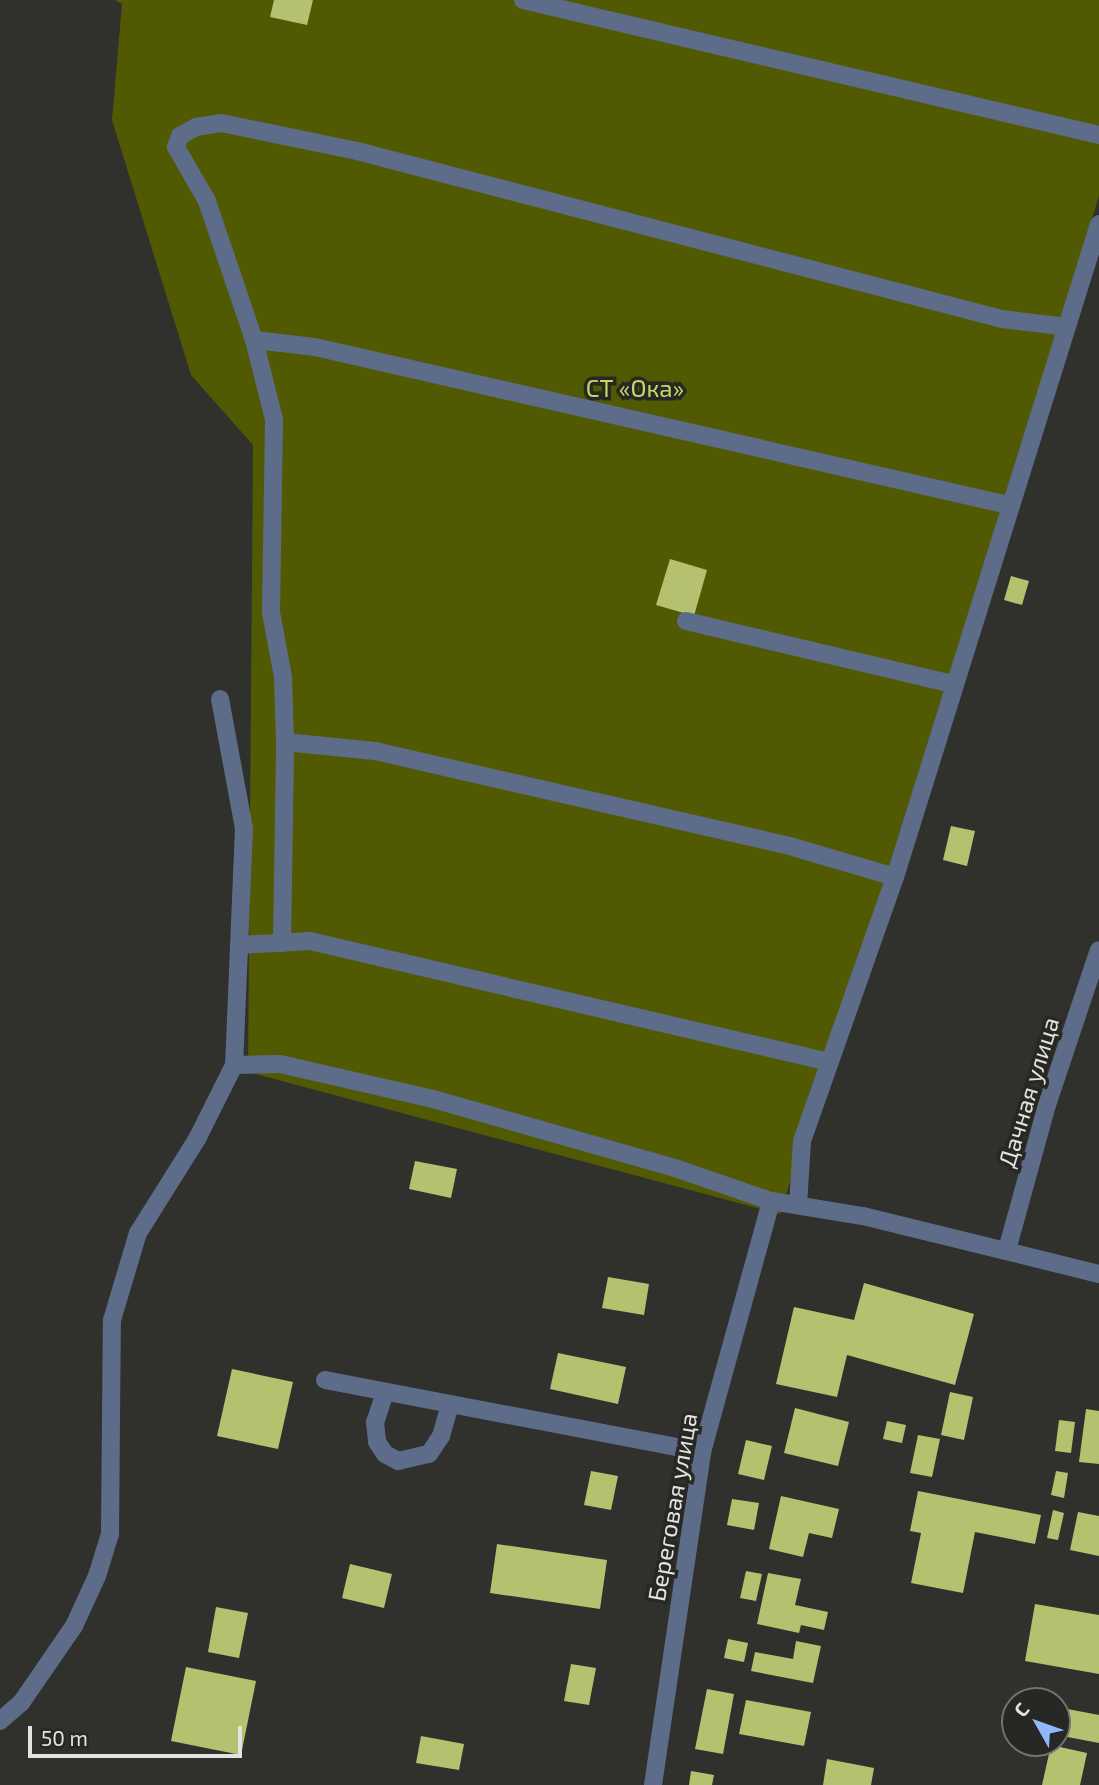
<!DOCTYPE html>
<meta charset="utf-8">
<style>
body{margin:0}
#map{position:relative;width:1099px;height:1785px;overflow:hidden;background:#30312d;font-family:"Exo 2",sans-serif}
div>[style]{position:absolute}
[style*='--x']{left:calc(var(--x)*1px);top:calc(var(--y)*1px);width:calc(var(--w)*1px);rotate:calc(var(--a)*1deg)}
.green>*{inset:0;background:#515902}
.building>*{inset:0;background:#b5c16f}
.minor>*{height:18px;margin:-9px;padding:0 9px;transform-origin:9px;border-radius:9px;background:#5d6d89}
span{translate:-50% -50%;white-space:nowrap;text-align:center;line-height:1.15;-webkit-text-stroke:7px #272723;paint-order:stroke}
.park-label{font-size:24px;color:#c7d667}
.street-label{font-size:24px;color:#e2e3e0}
.north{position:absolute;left:1001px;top:1687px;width:70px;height:70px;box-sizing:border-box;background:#272723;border:2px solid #72726f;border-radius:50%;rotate:310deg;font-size:19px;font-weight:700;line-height:28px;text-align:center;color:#e2e3e0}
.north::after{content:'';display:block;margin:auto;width:24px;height:32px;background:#8fb8fd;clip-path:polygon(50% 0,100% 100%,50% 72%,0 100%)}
.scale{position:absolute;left:28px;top:1726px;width:214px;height:32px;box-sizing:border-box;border:4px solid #e2e3e0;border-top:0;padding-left:9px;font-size:21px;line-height:24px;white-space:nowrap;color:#e2e3e0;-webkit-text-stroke:5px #272723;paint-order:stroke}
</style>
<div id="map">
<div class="green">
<div style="clip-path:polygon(115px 0,1099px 0,1099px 196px,780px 1214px,248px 1072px,253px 445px,191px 375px,112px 120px,122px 4px)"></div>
</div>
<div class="building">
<div style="clip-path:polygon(274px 0,313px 0,307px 25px,270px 17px)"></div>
<div style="clip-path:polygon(670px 559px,707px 570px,694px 616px,656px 605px)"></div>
<div style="clip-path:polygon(1011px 576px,1029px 581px,1022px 605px,1004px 600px)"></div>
<div style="clip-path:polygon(951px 826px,975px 831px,967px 866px,943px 860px)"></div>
<div style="clip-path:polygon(415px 1161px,457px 1169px,451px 1198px,409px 1189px)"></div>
<div style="clip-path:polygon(608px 1277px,649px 1284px,644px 1315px,602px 1308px)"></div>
<div style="clip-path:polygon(864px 1283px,974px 1314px,955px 1385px,847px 1355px,837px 1397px,776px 1384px,794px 1307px,854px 1320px)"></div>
<div style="clip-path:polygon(558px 1353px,626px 1367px,618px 1404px,550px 1389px)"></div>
<div style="clip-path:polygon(232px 1369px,293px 1382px,278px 1449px,217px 1436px)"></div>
<div style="clip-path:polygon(950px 1392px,973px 1397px,964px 1440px,941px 1435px)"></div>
<div style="clip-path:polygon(795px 1408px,849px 1422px,838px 1466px,784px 1453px)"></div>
<div style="clip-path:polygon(1086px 1409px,1099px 1411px,1099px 1464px,1079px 1462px)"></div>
<div style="clip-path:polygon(1059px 1420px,1075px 1422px,1071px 1453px,1055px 1451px)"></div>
<div style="clip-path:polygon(887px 1421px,906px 1425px,902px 1443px,883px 1439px)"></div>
<div style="clip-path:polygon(918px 1435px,940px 1439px,932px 1477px,910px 1473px)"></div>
<div style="clip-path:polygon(746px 1440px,772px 1446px,764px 1480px,738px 1474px)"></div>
<div style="clip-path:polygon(591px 1471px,618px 1476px,611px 1510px,584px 1505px)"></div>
<div style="clip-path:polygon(1056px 1471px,1068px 1473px,1064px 1498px,1051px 1495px)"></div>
<div style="clip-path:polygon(918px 1491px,1041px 1515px,1035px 1544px,975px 1532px,963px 1593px,911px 1583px,921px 1533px,910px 1531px)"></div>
<div style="clip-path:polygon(781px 1496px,839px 1509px,832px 1538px,809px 1533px,803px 1557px,769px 1549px)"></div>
<div style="clip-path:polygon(732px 1499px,759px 1503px,754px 1530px,727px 1525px)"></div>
<div style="clip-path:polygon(1053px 1510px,1064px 1513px,1058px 1540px,1047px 1538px)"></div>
<div style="clip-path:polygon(1078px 1512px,1099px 1516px,1099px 1556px,1070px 1550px)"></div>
<div style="clip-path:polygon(497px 1544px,607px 1560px,600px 1609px,490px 1593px)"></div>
<div style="clip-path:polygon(350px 1564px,392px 1574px,384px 1608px,342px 1598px)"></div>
<div style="clip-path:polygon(746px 1571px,762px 1574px,756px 1601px,740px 1598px)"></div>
<div style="clip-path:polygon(768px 1573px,801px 1579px,795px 1605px,828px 1612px,824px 1630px,801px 1625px,799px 1633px,757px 1624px)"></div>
<div style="clip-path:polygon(1035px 1604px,1099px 1615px,1099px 1674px,1025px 1661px)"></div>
<div style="clip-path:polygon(216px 1607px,248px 1613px,239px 1658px,208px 1652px)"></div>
<div style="clip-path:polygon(728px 1639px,748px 1643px,744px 1662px,724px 1658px)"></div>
<div style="clip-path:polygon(796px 1641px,821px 1646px,813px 1683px,751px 1671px,755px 1652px,793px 1659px)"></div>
<div style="clip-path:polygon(571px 1664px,596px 1668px,589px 1705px,564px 1701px)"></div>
<div style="clip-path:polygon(186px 1667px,256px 1681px,241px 1755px,171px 1741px)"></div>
<div style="clip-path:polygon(707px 1689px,734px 1694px,723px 1754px,695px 1749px)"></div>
<div style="clip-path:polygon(746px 1700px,811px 1712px,804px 1746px,739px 1734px)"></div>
<div style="clip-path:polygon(1057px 1707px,1099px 1715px,1099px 1743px,1057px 1735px)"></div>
<div style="clip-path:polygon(421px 1736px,464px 1744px,459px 1770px,416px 1763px)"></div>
<div style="clip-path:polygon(1051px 1745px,1087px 1753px,1080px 1785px,1042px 1785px)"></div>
<div style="clip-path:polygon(827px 1759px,874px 1768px,871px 1785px,823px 1785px)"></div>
<div style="clip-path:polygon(691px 1771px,714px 1775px,712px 1785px,689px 1785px)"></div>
</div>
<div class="minor">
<div style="--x:523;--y:0;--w:592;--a:13.19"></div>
<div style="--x:254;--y:340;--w:61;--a:6.5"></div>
<div style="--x:315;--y:347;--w:711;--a:12.84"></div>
<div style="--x:686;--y:621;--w:274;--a:13.3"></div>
<div style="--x:220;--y:699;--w:131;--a:79.5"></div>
<div style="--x:244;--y:828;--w:237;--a:92.4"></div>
<div style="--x:285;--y:742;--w:90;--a:5.7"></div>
<div style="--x:375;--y:751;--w:429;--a:12.9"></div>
<div style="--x:793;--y:847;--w:106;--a:16.4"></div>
<div style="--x:282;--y:943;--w:201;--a:-89.1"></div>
<div style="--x:285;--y:742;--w:65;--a:-91.8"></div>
<div style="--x:283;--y:677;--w:66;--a:-100.5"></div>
<div style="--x:271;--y:612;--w:193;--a:-89.1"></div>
<div style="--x:274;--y:419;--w:81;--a:-104.2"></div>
<div style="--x:254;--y:340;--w:147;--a:-108.7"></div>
<div style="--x:207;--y:201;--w:62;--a:-119.9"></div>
<div style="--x:176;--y:147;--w:12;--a:-70"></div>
<div style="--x:180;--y:136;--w:18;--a:-29"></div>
<div style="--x:196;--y:127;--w:25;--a:-9"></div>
<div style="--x:221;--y:123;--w:139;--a:11.6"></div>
<div style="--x:357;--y:151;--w:667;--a:14.6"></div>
<div style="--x:1002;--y:319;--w:65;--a:7"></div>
<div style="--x:239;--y:945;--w:71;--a:-3.2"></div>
<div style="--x:310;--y:941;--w:533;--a:13.12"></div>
<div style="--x:798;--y:1205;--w:64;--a:-86.4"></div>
<div style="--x:802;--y:1141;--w:280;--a:-70.6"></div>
<div style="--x:895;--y:877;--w:684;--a:-72.65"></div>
<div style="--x:1007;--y:1250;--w:150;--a:-74.6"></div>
<div style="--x:1047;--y:1105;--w:163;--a:-71.5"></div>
<div style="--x:325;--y:1380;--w:384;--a:10.8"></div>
<div style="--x:385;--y:1392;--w:32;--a:108"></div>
<div style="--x:375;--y:1422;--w:20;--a:84"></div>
<div style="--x:377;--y:1442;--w:14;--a:56"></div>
<div style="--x:385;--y:1454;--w:15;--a:28"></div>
<div style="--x:398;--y:1461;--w:32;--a:-13"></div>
<div style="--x:429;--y:1454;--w:22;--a:-56"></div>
<div style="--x:441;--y:1436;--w:33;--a:-74"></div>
<div style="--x:0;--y:1721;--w:28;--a:-41"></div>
<div style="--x:21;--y:1703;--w:93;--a:-55.5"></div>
<div style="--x:74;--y:1626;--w:55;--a:-65.3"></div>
<div style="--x:97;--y:1576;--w:44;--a:-72.8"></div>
<div style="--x:110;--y:1534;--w:214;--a:-89.5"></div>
<div style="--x:112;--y:1320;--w:91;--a:-73.4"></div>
<div style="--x:138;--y:1233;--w:111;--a:-57.9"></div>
<div style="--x:197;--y:1139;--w:83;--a:-63.4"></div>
<div style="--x:234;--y:1065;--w:46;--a:-1.2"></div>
<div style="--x:280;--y:1064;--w:157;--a:12.9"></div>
<div style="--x:433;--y:1099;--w:252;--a:15.9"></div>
<div style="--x:675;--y:1168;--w:102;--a:19"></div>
<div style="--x:771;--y:1201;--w:93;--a:9.3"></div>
<div style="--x:863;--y:1216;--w:243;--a:13.8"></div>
<div style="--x:653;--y:1785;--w:337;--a:-81.6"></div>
<div style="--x:702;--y:1452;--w:260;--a:-74.6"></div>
</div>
<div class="park-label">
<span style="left:635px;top:388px">СТ «Ока»</span>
</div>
<div class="street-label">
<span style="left:1028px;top:1092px;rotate:-73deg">Дачная улица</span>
<span style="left:672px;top:1507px;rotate:-80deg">Береговая улица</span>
</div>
<div class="north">С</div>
<div class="scale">50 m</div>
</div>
